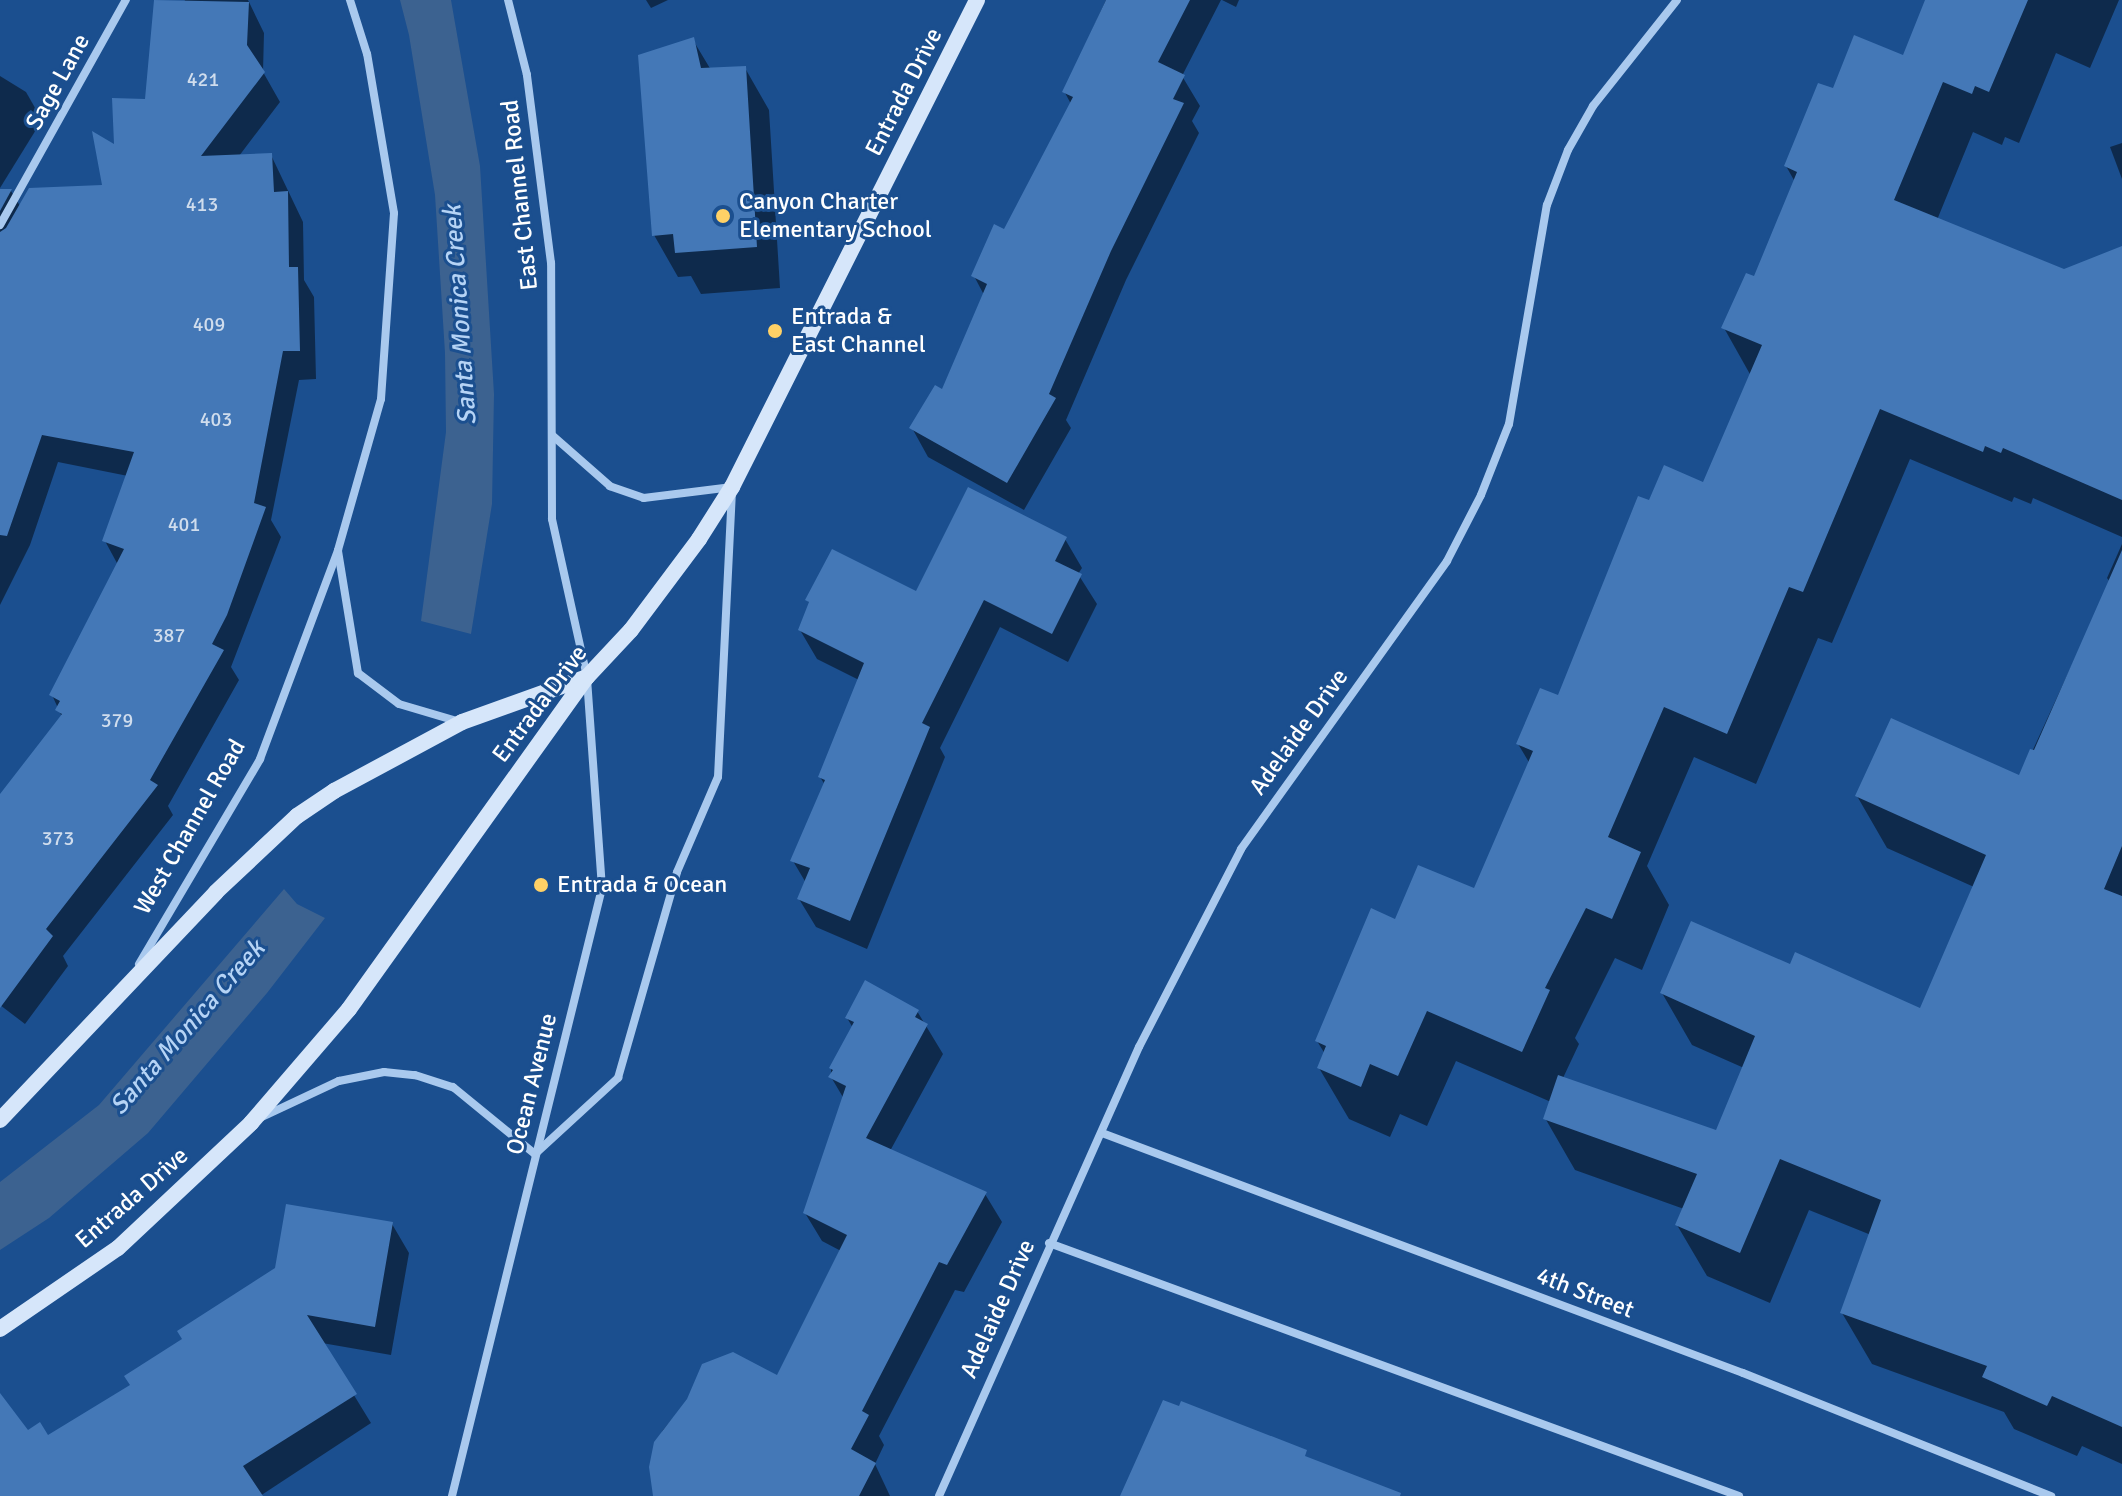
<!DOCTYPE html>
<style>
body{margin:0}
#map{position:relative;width:2122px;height:1496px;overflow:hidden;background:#1b4f8f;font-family:Signika,sans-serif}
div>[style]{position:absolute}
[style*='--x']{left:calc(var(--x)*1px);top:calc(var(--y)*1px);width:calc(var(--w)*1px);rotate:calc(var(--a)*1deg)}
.water>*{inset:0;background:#3c6290}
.shadow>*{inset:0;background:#0007}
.building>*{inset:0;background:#4478b7}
.street>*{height:8px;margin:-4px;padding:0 4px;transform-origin:4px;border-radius:4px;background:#a9c9ee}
.secondary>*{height:16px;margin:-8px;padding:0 8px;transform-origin:8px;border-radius:8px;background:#d6e6fa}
.dots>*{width:22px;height:22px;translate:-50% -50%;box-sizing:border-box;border:4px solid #1b4f8f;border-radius:50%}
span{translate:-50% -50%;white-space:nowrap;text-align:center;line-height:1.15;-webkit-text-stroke:6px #1b4f8f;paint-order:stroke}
.number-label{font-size:20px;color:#d0dded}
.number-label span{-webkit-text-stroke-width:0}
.street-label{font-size:24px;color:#fff}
.poi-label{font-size:24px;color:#fff}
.left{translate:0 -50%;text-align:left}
.water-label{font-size:26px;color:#b5d3f5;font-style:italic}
</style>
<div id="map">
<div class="water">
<div style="clip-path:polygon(400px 0,451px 0,480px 166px,494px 394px,492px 504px,471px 634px,421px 621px,446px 432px,445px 353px,435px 195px,409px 35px)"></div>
<div style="clip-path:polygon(284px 889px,297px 904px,325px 918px,267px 993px,148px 1133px,49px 1218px,0 1250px,0 1182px,99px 1105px)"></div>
</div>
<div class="shadow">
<div style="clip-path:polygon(185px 0,248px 0,264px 33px,263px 72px,280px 102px,239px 156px,271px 155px,303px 222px,304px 280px,314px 297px,316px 379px,299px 380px,271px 520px,281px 537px,231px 667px,239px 680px,168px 806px,173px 815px,63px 956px,68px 966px,25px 1024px,0 1005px,0 797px,62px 717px,52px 695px,118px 565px,105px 541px,128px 476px,58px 462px,30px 545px,0 605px,0 191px,11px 191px,20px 206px,104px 187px,116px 148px,147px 101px)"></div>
<div style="clip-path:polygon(646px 0,668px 0,651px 8px)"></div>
<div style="clip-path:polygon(1106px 0,1221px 0,1182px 76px,1200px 106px,1192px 121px,1199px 133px,1126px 280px,1066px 420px,1071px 428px,1024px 510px,928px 457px,912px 428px,943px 392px,984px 295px,974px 276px,1005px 231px,1071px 104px,1064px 91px)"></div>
<div style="clip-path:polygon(1222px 0,1239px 0,1236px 7px)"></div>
<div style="clip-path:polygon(1927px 0,2119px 0,2090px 68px,2056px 53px,2019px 143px,2005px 137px,2002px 145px,1973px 132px,1937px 220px,2064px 271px,2122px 248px,2122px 537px,2033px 498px,2031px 504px,2014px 497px,2012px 502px,1910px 459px,1832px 643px,1818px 638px,1756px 784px,1694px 757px,1647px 866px,1669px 905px,1642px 970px,1615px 958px,1575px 1038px,1579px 1044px,1563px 1078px,1717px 1133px,1744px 1068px,1692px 1045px,1662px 993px,1791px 967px,1921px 1010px,1974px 887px,1887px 848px,1857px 796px,2020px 778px,2110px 582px,2107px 578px,2122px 544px,2122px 1464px,2082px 1446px,2077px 1456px,2014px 1429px,2004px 1412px,1872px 1364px,1842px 1313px,1871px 1235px,1809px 1210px,1770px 1303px,1707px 1276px,1677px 1225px,1684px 1209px,1575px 1170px,1545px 1118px,1551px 1102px,1456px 1061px,1427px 1126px,1400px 1114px,1390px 1137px,1349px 1119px,1319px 1068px,1325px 1054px,1317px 1041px,1396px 922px,1475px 891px,1530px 764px,1518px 744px,1559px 698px,1650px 503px,1704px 485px,1751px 376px,1724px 328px,1755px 279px,1795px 182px,1786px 166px,1834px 91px,1904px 58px)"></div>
<div style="clip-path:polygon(693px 40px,711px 70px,745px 68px,769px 110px,780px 288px,701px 294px,691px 276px,678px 277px,654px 235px)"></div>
<div style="clip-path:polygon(0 76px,26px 92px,42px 120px,0 188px)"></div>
<div style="clip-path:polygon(2122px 143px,2122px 179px,2110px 147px)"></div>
<div style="clip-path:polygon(1065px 539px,1082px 568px,1078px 574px,1097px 604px,1068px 662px,1000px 627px,940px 748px,945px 757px,867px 949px,816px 927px,799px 899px,806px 883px,793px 861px,825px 785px,820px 777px,859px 680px,817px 659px,800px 630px,810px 605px,808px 600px,917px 594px)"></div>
<div style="clip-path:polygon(917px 1011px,943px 1054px,890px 1151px,985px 1194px,1002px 1222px,964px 1292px,955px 1290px,879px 1436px,884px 1445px,875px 1464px,890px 1496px,657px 1496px,652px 1454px,663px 1430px,688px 1400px,778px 1378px,841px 1251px,822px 1241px,805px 1213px,844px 1099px,831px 1077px,831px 1068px,853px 1028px,847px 1018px)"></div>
<div style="clip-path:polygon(392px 1224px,409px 1253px,391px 1355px,322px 1343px,371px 1423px,260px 1496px,0 1496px,0 1444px,27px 1432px,48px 1438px)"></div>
</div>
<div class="building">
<div style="clip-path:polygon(154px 0,249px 2px,247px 45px,265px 72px,201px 156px,272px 153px,274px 192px,288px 191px,289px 267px,298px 267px,300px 351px,283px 351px,254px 503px,266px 507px,227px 615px,212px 644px,224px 650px,150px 780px,158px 785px,46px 929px,53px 936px,0 1008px,0 794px,62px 714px,55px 710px,60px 701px,49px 695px,124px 549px,102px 541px,134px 452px,42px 435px,7px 536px,0 535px,0 232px,6px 228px,29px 188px,102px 185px,92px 131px,114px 144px,112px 98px,145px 99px)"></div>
<div style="clip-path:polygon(1106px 0,1190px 0,1158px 62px,1185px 75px,1173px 99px,1184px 103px,1111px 251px,1049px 394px,1056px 398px,1007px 483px,909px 428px,935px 385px,942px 389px,987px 284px,971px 276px,994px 224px,1004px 229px,1073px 97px,1062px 92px)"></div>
<div style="clip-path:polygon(1925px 0,2028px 0,1989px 92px,1975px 86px,1972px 94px,1943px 82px,1894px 200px,2064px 269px,2122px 246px,2122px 500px,2003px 448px,2001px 453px,1985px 446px,1983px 452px,1880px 409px,1803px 592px,1789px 587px,1727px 734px,1664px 707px,1608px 837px,1641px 852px,1612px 919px,1586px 908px,1545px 988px,1550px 990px,1522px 1052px,1427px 1011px,1398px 1076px,1370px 1064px,1361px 1087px,1317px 1068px,1326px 1046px,1315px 1041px,1371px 908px,1395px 919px,1418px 865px,1474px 888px,1533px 751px,1516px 744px,1540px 688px,1558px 695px,1638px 496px,1649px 500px,1664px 465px,1703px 482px,1762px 345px,1721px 328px,1746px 273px,1754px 276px,1797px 172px,1784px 166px,1818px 83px,1833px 88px,1854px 35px,1903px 55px)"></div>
<div style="clip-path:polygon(694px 37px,701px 68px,746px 66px,757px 247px,675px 253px,673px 234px,652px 236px,638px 55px)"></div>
<div style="clip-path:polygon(0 189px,12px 189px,0 211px)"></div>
<div style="clip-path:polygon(968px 487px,1067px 537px,1055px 561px,1082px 574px,1052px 634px,984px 600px,922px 723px,930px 727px,850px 921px,797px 899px,810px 868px,790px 861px,825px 780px,818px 777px,864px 663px,798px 630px,809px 602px,805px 600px,832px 549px,916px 591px)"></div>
<div style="clip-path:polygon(2122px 550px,2122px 846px,2104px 889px,2122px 896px,2122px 1427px,2052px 1396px,2047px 1406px,1982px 1377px,1987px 1366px,1840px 1313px,1881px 1200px,1780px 1159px,1740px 1253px,1675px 1225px,1697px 1174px,1543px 1119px,1558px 1075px,1716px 1130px,1755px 1036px,1660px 993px,1691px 921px,1790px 964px,1795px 952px,1920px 1008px,1986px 855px,1855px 796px,1891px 718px,2019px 775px,2030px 749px,2034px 750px)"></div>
<div style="clip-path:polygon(865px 980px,919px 1010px,915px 1017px,928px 1024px,866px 1138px,987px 1192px,947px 1265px,939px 1262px,862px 1411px,869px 1415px,851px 1449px,876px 1463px,859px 1496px,653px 1496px,649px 1467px,654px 1442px,687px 1399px,702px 1364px,733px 1352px,777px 1375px,847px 1235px,803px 1213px,846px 1086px,828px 1077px,833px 1070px,829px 1068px,854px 1022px,845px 1018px)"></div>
<div style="clip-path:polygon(286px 1204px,393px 1222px,375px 1327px,307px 1315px,357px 1394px,243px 1466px,263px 1496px,0 1496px,0 1393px,28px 1430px,40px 1422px,48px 1435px,130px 1385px,124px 1376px,182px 1339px,177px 1331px,275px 1268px)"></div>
<div style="clip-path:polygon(1163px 1400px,1179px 1406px,1181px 1401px,1307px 1450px,1305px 1456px,1401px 1493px,1400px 1496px,1120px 1496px)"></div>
</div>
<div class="street">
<div style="--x:0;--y:225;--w:258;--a:-60.8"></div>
<div style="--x:338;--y:551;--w:124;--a:80.7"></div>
<div style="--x:358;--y:673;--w:51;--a:37.1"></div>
<div style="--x:399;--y:704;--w:64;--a:16.4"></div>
<div style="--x:139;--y:964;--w:238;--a:-59.4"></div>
<div style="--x:260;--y:759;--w:223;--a:-69.5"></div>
<div style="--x:338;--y:550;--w:157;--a:-74.1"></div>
<div style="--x:381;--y:399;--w:186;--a:-86"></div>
<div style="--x:394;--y:213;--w:161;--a:-99.6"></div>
<div style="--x:367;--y:54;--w:57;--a:-107.5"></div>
<div style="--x:262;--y:1117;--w:85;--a:-25.1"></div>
<div style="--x:339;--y:1081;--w:46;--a:-11.3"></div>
<div style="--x:384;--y:1072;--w:31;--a:6"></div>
<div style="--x:415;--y:1075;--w:40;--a:18"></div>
<div style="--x:453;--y:1087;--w:106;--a:39.3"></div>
<div style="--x:535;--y:1154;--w:113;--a:-42.5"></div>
<div style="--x:618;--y:1078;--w:214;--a:-74"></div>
<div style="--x:677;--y:872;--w:103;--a:-66.7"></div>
<div style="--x:718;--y:777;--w:290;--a:-87.2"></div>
<div style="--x:732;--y:487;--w:89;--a:172.9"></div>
<div style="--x:644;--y:498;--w:36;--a:-161"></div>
<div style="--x:610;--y:486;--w:77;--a:-138.7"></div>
<div style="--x:1102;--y:1133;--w:684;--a:20.53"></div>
<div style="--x:1743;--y:1373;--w:332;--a:21.8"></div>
<div style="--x:1049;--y:1243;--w:735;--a:20.14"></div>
<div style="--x:452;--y:1496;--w:626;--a:-76.14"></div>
<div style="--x:602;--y:888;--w:212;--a:-94.1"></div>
<div style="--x:587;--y:677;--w:162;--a:-102.5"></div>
<div style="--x:552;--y:519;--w:256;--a:-90.2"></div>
<div style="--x:551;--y:263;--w:190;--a:-97.3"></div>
<div style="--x:527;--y:75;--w:77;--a:-104.2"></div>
<div style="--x:939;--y:1496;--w:492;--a:-66"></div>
<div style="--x:1139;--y:1047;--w:223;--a:-62.7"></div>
<div style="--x:1241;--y:849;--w:354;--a:-54.4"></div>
<div style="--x:1447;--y:561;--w:74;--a:-62.7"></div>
<div style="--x:1481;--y:495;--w:76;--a:-68.5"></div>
<div style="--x:1509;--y:424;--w:222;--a:-80.2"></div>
<div style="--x:1547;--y:205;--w:59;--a:-69.1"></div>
<div style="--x:1568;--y:150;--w:51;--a:-60.4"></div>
<div style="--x:1593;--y:106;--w:135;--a:-51.6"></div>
</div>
<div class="secondary">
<div style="--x:0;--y:1120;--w:314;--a:-46.5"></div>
<div style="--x:216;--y:892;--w:111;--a:-43.2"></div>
<div style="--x:297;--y:816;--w:45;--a:-34"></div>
<div style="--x:334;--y:791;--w:145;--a:-28.3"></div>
<div style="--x:462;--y:722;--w:133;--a:-19.8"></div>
<div style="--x:0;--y:1329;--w:143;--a:-34.5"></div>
<div style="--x:118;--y:1248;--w:183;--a:-43.2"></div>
<div style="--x:251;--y:1123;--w:150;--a:-49.3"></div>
<div style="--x:349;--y:1009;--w:408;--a:-54.4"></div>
<div style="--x:587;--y:677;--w:64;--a:-46.9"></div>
<div style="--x:631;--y:630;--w:114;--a:-53.2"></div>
<div style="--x:699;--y:539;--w:62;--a:-57.6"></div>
<div style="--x:732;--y:487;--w:545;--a:-63.29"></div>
</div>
<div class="dots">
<div style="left:723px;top:216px;background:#ffd166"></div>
<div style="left:775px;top:331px;background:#ffd166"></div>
<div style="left:541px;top:885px;background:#ffd166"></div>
</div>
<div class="number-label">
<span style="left:203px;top:79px">421</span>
<span style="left:202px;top:204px">413</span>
<span style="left:209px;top:324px">409</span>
<span style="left:216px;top:419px">403</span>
<span style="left:184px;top:524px">401</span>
<span style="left:169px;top:635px">387</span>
<span style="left:117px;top:720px">379</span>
<span style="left:58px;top:838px">373</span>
</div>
<div class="street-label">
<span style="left:58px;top:82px;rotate:-61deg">Sage Lane</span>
<span style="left:904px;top:92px;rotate:-63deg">Entrada Drive</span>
<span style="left:520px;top:195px;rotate:-96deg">East Channel Road</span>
<span style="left:540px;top:704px;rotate:-53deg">Entrada Drive</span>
<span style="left:1299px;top:732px;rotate:-54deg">Adelaide Drive</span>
<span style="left:190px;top:827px;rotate:-60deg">West Channel Road</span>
<span style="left:532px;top:1084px;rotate:-76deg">Ocean Avenue</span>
<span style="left:132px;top:1198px;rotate:-41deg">Entrada Drive</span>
<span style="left:1585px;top:1293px;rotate:21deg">4th Street</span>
<span style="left:998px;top:1309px;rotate:-66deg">Adelaide Drive</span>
</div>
<div class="poi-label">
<span class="left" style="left:739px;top:216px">Canyon Charter<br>Elementary School</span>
<span class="left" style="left:791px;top:331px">Entrada &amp;<br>East Channel</span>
<span class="left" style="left:557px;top:885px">Entrada &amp; Ocean</span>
</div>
<div class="water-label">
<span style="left:461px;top:315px;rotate:-94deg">Santa Monica Creek</span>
<span style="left:188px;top:1028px;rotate:-49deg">Santa Monica Creek</span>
</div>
</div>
